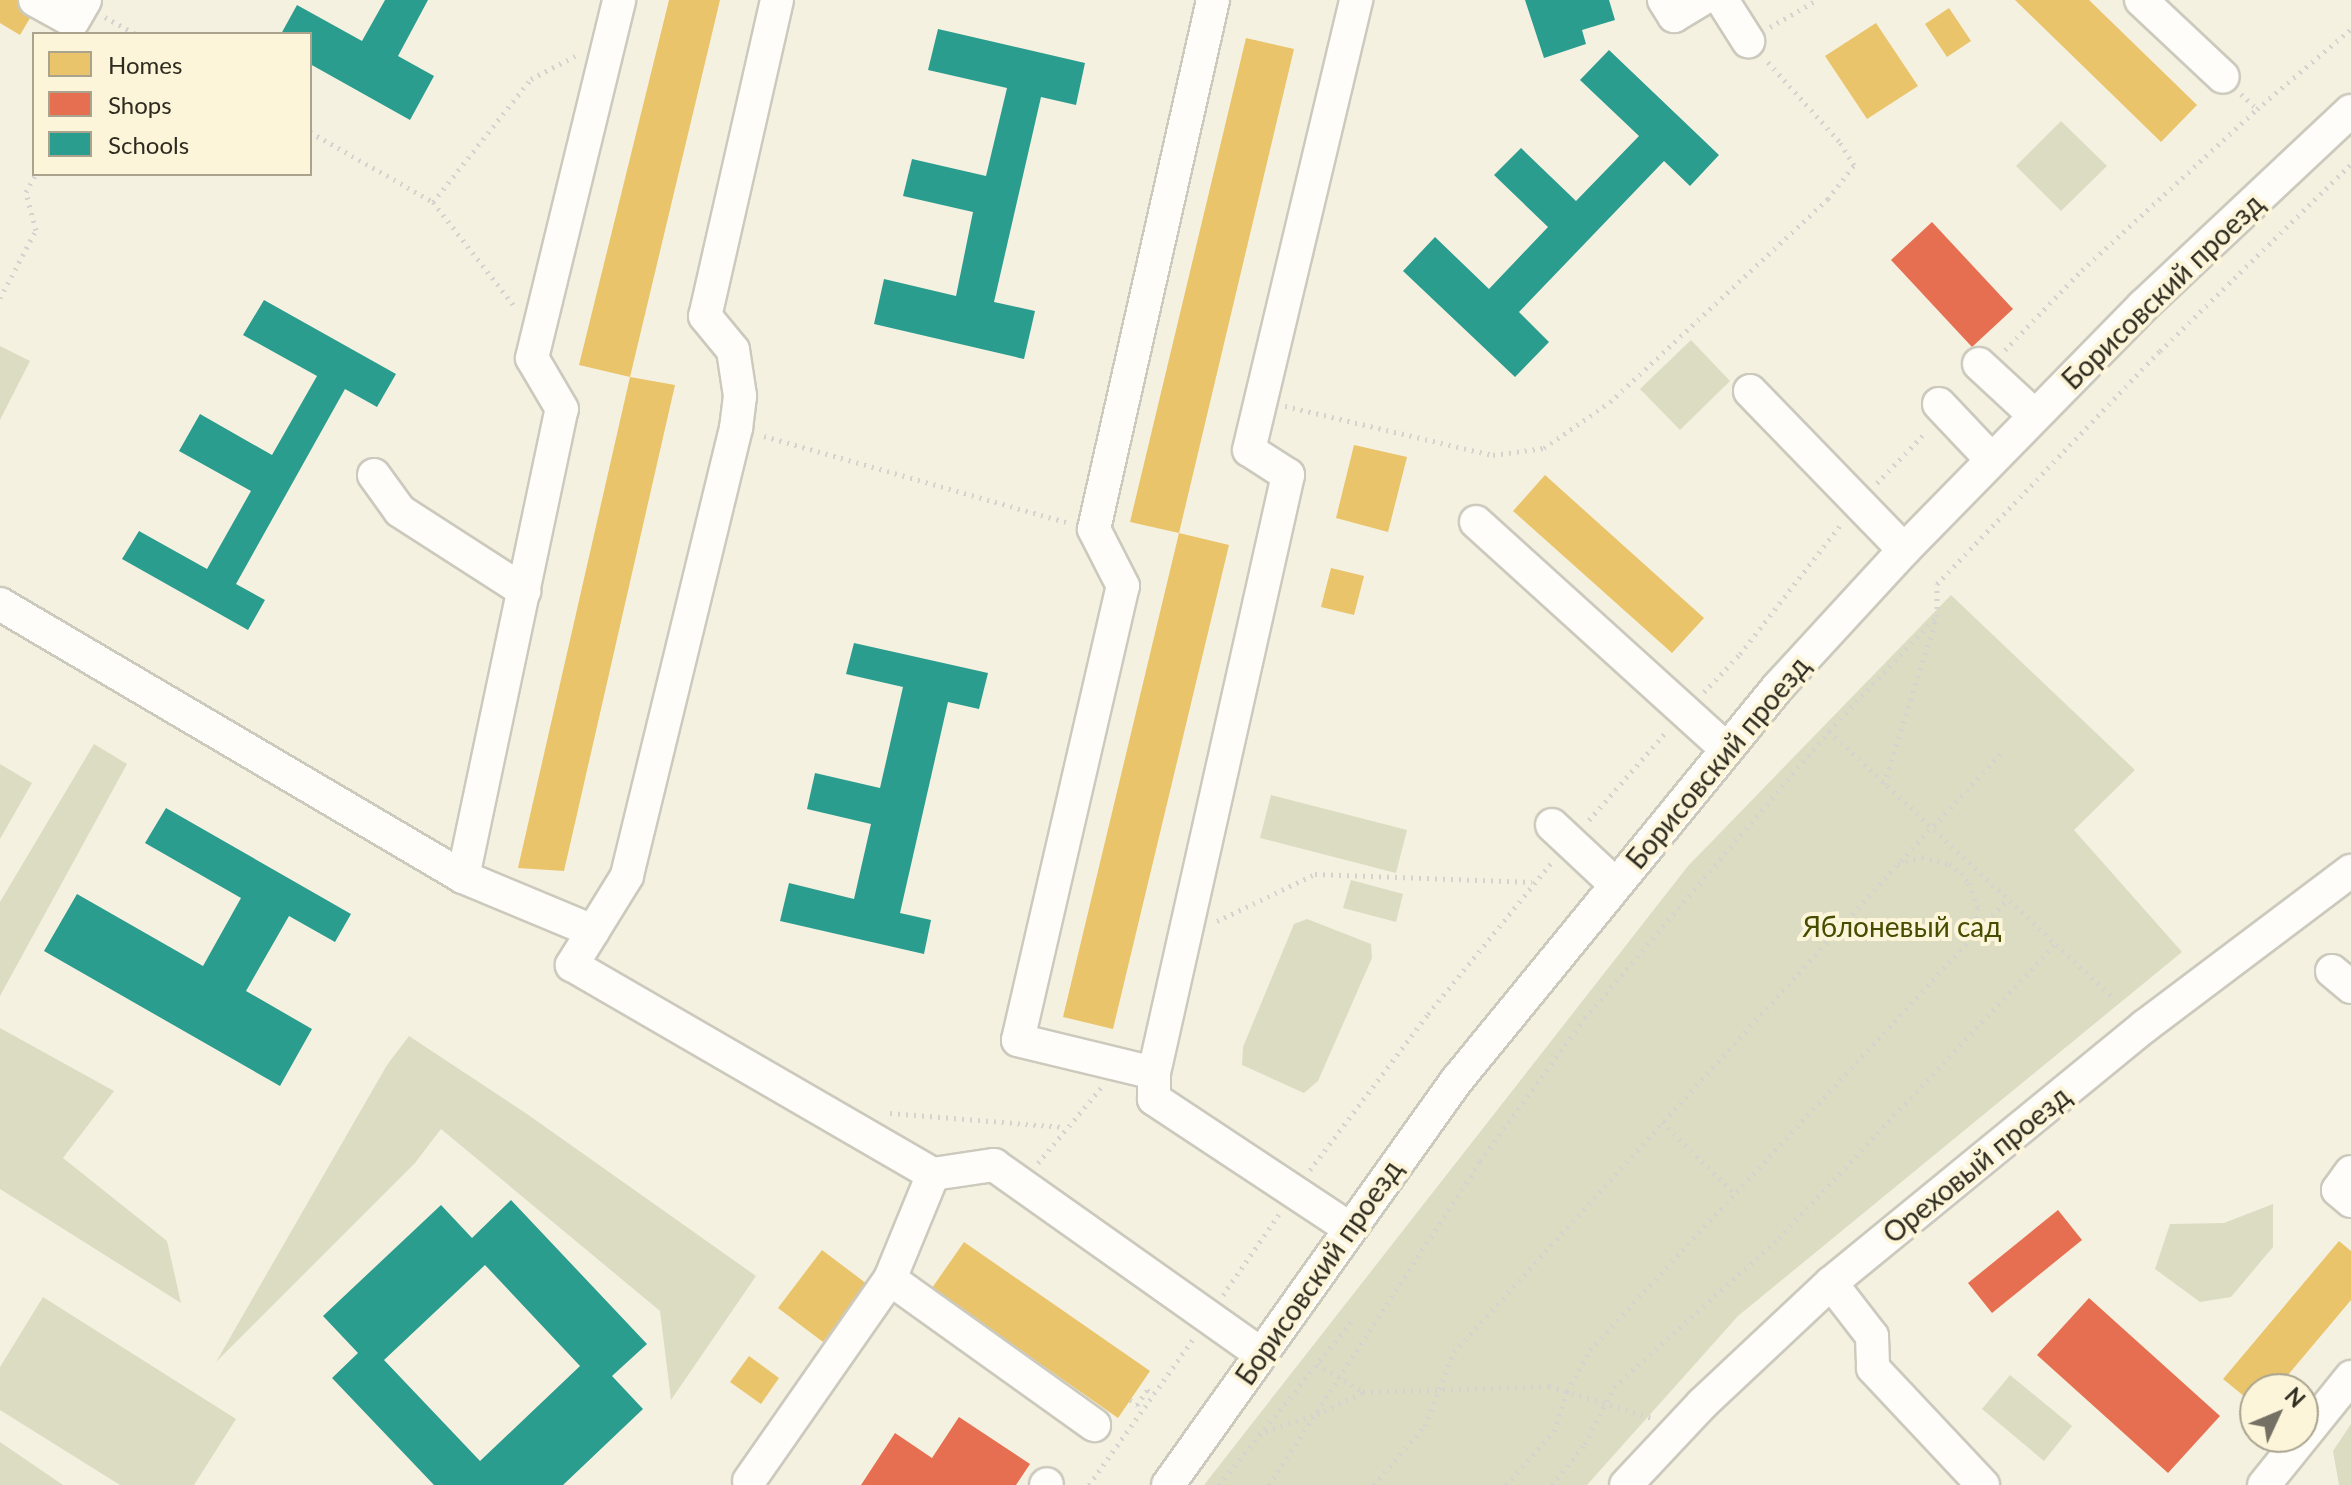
<!DOCTYPE html>
<meta charset="utf-8">
<style>
body{margin:0}
#map{position:relative;width:2351px;height:1485px;overflow:hidden;background:#f5f1e1;font-family:Lato,sans-serif}
div>[style]{position:absolute}
[style*='--x']{left:calc(var(--x)*1px);top:calc(var(--y)*1px);width:calc(var(--w)*1px);rotate:calc(var(--a)*1deg)}
.green>*{inset:0;background:#dbdcc2}
.homes>*{inset:0;background:#e9c46a}
.shops>*{inset:0;background:#e76f51}
.schools>*{inset:0;background:#2a9d8f}
.path>*{height:5px;margin-top:-2.5px;transform-origin:0;background:repeating-linear-gradient(90deg,#d5d3ce 0 2px,transparent 0 8px)}
.roads{filter:drop-shadow(2px 0 #ccc9bd) drop-shadow(-2px 0 #ccc9bd) drop-shadow(0 2px #ccc9bd) drop-shadow(0 -2px #ccc9bd)}
.minor>*{height:32px;margin:-16px;padding:0 16px;transform-origin:16px;border-radius:16px;background:#fefdfa}
span{translate:-50% -50%;white-space:nowrap;text-align:center;line-height:1.15;-webkit-text-stroke:8px #fdf5d9;paint-order:stroke}
.street-label{font-size:28px;color:#2e2b20}
.park-label{font-size:28px;color:#454d01}
.legend{position:absolute;left:32px;top:32px;width:280px;height:144px;box-sizing:border-box;background:#fdf5d9;border:2px solid #aaa48f;margin:0;padding:10px 14px;list-style:none;font-size:24px;color:#2e2b20}
.legend li{display:flex;align-items:center;gap:16px;height:40px}
.legend b{width:40px;border:2px solid #aaa48f}
.north{position:absolute;left:2239px;top:1373px;width:80px;height:80px;box-sizing:border-box;background:#fdf5d9;border:2px solid #aaa48f;border-radius:50%;rotate:46deg;font-size:22px;font-weight:700;line-height:32px;text-align:center;color:#2e2b20}
.north::after{content:'';display:block;margin:auto;width:28px;height:36px;background:#747064;clip-path:polygon(50% 0,100% 100%,50% 72%,0 100%)}
</style>
<div id="map">
<div class="green">
<div style="clip-path:polygon(2061px 121px,2107px 166px,2061px 211px,2016px 166px)"></div>
<div style="clip-path:polygon(1691px 340px,1730px 381px,1680px 430px,1640px 389px)"></div>
<div style="clip-path:polygon(0 346px,30px 361px,0 420px)"></div>
<div style="clip-path:polygon(1951px 595px,2135px 770px,2074px 830px,2182px 952px,1738px 1316px,1587px 1485px,1204px 1485px,1688px 866px)"></div>
<div style="clip-path:polygon(94px 744px,127px 764px,0 996px,0 902px)"></div>
<div style="clip-path:polygon(0 764px,32px 783px,0 839px)"></div>
<div style="clip-path:polygon(1271px 795px,1407px 830px,1396px 873px,1260px 838px)"></div>
<div style="clip-path:polygon(1351px 880px,1403px 894px,1396px 922px,1343px 908px)"></div>
<div style="clip-path:polygon(1307px 919px,1371px 944px,1372px 958px,1318px 1081px,1304px 1093px,1242px 1065px,1243px 1047px,1294px 924px)"></div>
<div style="clip-path:polygon(0 1028px,114px 1091px,63px 1158px,167px 1241px,181px 1303px,0 1189px)"></div>
<div style="clip-path:polygon(409px 1036px,527px 1114px,756px 1276px,671px 1400px,660px 1311px,441px 1129px,415px 1163px,216px 1362px,387px 1065px)"></div>
<div style="clip-path:polygon(2273px 1204px,2273px 1247px,2231px 1297px,2200px 1302px,2155px 1269px,2170px 1224px,2224px 1223px)"></div>
<div style="clip-path:polygon(43px 1297px,236px 1419px,194px 1485px,120px 1485px,0 1410px,0 1367px)"></div>
<div style="clip-path:polygon(2010px 1375px,2072px 1426px,2044px 1461px,1982px 1409px)"></div>
<div style="clip-path:polygon(2351px 1424px,2351px 1485px,2339px 1485px,2333px 1451px)"></div>
<div style="clip-path:polygon(0 1442px,63px 1485px,0 1485px)"></div>
</div>
<div class="homes">
<div style="clip-path:polygon(0 0,23px 0,36px 8px,20px 35px,0 23px)"></div>
<div style="clip-path:polygon(669px 0,720px 0,630px 377px,579px 365px)"></div>
<div style="clip-path:polygon(2015px 0,2089px 0,2197px 105px,2161px 142px)"></div>
<div style="clip-path:polygon(1949px 8px,1971px 41px,1947px 57px,1925px 24px)"></div>
<div style="clip-path:polygon(1876px 23px,1918px 86px,1867px 119px,1825px 56px)"></div>
<div style="clip-path:polygon(1246px 38px,1294px 49px,1179px 533px,1130px 522px)"></div>
<div style="clip-path:polygon(630px 377px,675px 385px,564px 871px,518px 868px)"></div>
<div style="clip-path:polygon(1354px 445px,1407px 457px,1388px 532px,1336px 518px)"></div>
<div style="clip-path:polygon(1545px 475px,1704px 618px,1672px 653px,1513px 511px)"></div>
<div style="clip-path:polygon(1179px 533px,1229px 545px,1113px 1029px,1063px 1017px)"></div>
<div style="clip-path:polygon(1331px 568px,1364px 576px,1354px 615px,1321px 607px)"></div>
<div style="clip-path:polygon(2339px 1241px,2351px 1251px,2351px 1300px,2276px 1389px,2255px 1389px,2255px 1405px,2223px 1379px)"></div>
<div style="clip-path:polygon(964px 1242px,1150px 1371px,1118px 1418px,932px 1288px)"></div>
<div style="clip-path:polygon(822px 1250px,867px 1284px,823px 1342px,778px 1308px)"></div>
<div style="clip-path:polygon(749px 1356px,779px 1378px,761px 1404px,730px 1382px)"></div>
</div>
<div class="shops">
<div style="clip-path:polygon(1932px 222px,2013px 309px,1972px 347px,1891px 260px)"></div>
<div style="clip-path:polygon(2058px 1210px,2082px 1240px,1992px 1313px,1968px 1283px)"></div>
<div style="clip-path:polygon(2089px 1298px,2220px 1416px,2168px 1473px,2037px 1355px)"></div>
<div style="clip-path:polygon(959px 1417px,1030px 1464px,1016px 1485px,861px 1485px,895px 1433px,932px 1458px)"></div>
</div>
<div class="schools">
<div style="clip-path:polygon(385px 0,428px 0,398px 56px,434px 76px,410px 120px,310px 64px,310px 34px,281px 34px,297px 5px,362px 41px)"></div>
<div style="clip-path:polygon(1525px 0,1609px 0,1615px 20px,1582px 30px,1586px 44px,1544px 58px)"></div>
<div style="clip-path:polygon(938px 29px,1085px 63px,1076px 105px,1041px 97px,994px 302px,1035px 311px,1024px 359px,874px 324px,884px 279px,956px 296px,973px 212px,903px 196px,912px 159px,986px 176px,1007px 88px,928px 70px)"></div>
<div style="clip-path:polygon(1609px 50px,1719px 155px,1690px 186px,1664px 161px,1519px 312px,1549px 342px,1515px 377px,1403px 271px,1435px 237px,1489px 289px,1548px 227px,1494px 175px,1521px 148px,1576px 201px,1639px 136px,1580px 80px)"></div>
<div style="clip-path:polygon(264px 300px,396px 374px,377px 407px,345px 389px,236px 584px,265px 600px,248px 630px,122px 559px,139px 531px,207px 569px,251px 491px,179px 451px,200px 414px,272px 455px,317px 376px,243px 335px)"></div>
<div style="clip-path:polygon(854px 643px,988px 673px,979px 709px,948px 702px,923px 812px,900px 913px,931px 920px,924px 954px,780px 921px,789px 883px,854px 899px,871px 824px,807px 809px,815px 773px,880px 788px,903px 687px,846px 674px)"></div>
<div style="clip-path:polygon(166px 808px,351px 914px,335px 942px,289px 916px,246px 991px,312px 1029px,280px 1086px,44px 951px,77px 894px,203px 966px,241px 898px,145px 843px)"></div>
<div style="clip-path:polygon(evenodd,511px 1200px,647px 1344px,612px 1376px,643px 1409px,563px 1485px,434px 1485px,332px 1378px,358px 1353px,323px 1316px,441px 1205px,472px 1238px,511px 1200px,485px 1265px,580px 1366px,480px 1461px,384px 1360px,485px 1265px)"></div>
</div>
<div class="path">
<div style="--x:105;--y:17;--w:35;--a:29"></div>
<div style="--x:1770;--y:27;--w:54;--a:-29.9"></div>
<div style="--x:2241;--y:94;--w:22;--a:43"></div>
<div style="--x:310;--y:132;--w:142;--a:29.6"></div>
<div style="--x:433;--y:202;--w:133;--a:52"></div>
<div style="--x:433;--y:202;--w:157;--a:-51.5"></div>
<div style="--x:531;--y:79;--w:50;--a:-27.6"></div>
<div style="--x:0;--y:298;--w:77;--a:-62.1"></div>
<div style="--x:36;--y:230;--w:39;--a:-105"></div>
<div style="--x:26;--y:192;--w:21;--a:-61"></div>
<div style="--x:2005;--y:350;--w:111;--a:-46.1"></div>
<div style="--x:2082;--y:270;--w:238;--a:-42.6"></div>
<div style="--x:2257;--y:109;--w:123;--a:-40.4"></div>
<div style="--x:1285;--y:406;--w:214;--a:13.3"></div>
<div style="--x:1493;--y:455;--w:51;--a:-7.8"></div>
<div style="--x:1544;--y:448;--w:80;--a:-34.9"></div>
<div style="--x:1610;--y:402;--w:298;--a:-43"></div>
<div style="--x:1828;--y:199;--w:43;--a:-52.6"></div>
<div style="--x:1854;--y:165;--w:28;--a:-122"></div>
<div style="--x:1839;--y:141;--w:108;--a:-132"></div>
<div style="--x:764;--y:436;--w:314;--a:15.9"></div>
<div style="--x:1877;--y:483;--w:71;--a:-46.1"></div>
<div style="--x:1704;--y:692;--w:52;--a:-46.5"></div>
<div style="--x:1740;--y:654;--w:166;--a:-52.1"></div>
<div style="--x:1829;--y:731;--w:388;--a:43.2"></div>
<div style="--x:1884;--y:784;--w:176;--a:-72.5"></div>
<div style="--x:1937;--y:616;--w:32;--a:-90"></div>
<div style="--x:1937;--y:584;--w:323;--a:-46.3"></div>
<div style="--x:2160;--y:351;--w:267;--a:-44.4"></div>
<div style="--x:1589;--y:820;--w:118;--a:-48.8"></div>
<div style="--x:1901;--y:861;--w:147;--a:-47.2"></div>
<div style="--x:1217;--y:921;--w:109;--a:-25.6"></div>
<div style="--x:1315;--y:874;--w:217;--a:2.1"></div>
<div style="--x:890;--y:1113;--w:175;--a:4.6"></div>
<div style="--x:1662;--y:1122;--w:101;--a:44.6"></div>
<div style="--x:1038;--y:1163;--w:98;--a:-50"></div>
<div style="--x:1310;--y:1170;--w:196;--a:-52.9"></div>
<div style="--x:1428;--y:1014;--w:195;--a:-50.8"></div>
<div style="--x:1223;--y:1295;--w:98;--a:-55.3"></div>
<div style="--x:1317;--y:1364;--w:52;--a:31"></div>
<div style="--x:1130;--y:1400;--w:9;--a:36"></div>
<div style="--x:1137;--y:1405;--w:18;--a:-56"></div>
<div style="--x:1147;--y:1390;--w:8;--a:40"></div>
<div style="--x:1258;--y:1434;--w:62;--a:-18.7"></div>
<div style="--x:1317;--y:1414;--w:51;--a:-25.6"></div>
<div style="--x:1363;--y:1392;--w:186;--a:-1.8"></div>
<div style="--x:1549;--y:1386;--w:108;--a:17.3"></div>
<div style="--x:1089;--y:1485;--w:179;--a:-54.5"></div>
<div style="--x:1219;--y:1485;--w:216;--a:-51"></div>
<div style="--x:1269;--y:1485;--w:387;--a:-56.9"></div>
<div style="--x:1480;--y:1161;--w:177;--a:-53.7"></div>
<div style="--x:1585;--y:1018;--w:377;--a:-49.6"></div>
<div style="--x:1829;--y:731;--w:158;--a:-46.8"></div>
<div style="--x:1374;--y:1485;--w:78;--a:-49.2"></div>
<div style="--x:1425;--y:1426;--w:79;--a:-68.6"></div>
<div style="--x:1454;--y:1352;--w:660;--a:-47.7"></div>
<div style="--x:1898;--y:864;--w:25;--a:-16"></div>
<div style="--x:1922;--y:857;--w:28;--a:15"></div>
<div style="--x:1949;--y:864;--w:15;--a:37"></div>
<div style="--x:1961;--y:873;--w:13;--a:51"></div>
<div style="--x:1969;--y:883;--w:27;--a:70"></div>
<div style="--x:1978;--y:908;--w:27;--a:98"></div>
<div style="--x:1506;--y:1485;--w:72;--a:-48.4"></div>
<div style="--x:1554;--y:1431;--w:42;--a:-72"></div>
<div style="--x:1567;--y:1391;--w:47;--a:-60.7"></div>
<div style="--x:1590;--y:1350;--w:614;--a:-47.18"></div>
<div style="--x:1552;--y:1485;--w:53;--a:-51.2"></div>
<div style="--x:1585;--y:1444;--w:64;--a:-63"></div>
<div style="--x:1614;--y:1387;--w:222;--a:-42.1"></div>
<div style="--x:1779;--y:1238;--w:403;--a:-46.8"></div>
</div>
<div class="roads">
<div class="minor">
<div style="--x:35;--y:0;--w:43;--a:28.9"></div>
<div style="--x:73;--y:21;--w:24;--a:-60"></div>
<div style="--x:777;--y:0;--w:324;--a:102.8"></div>
<div style="--x:705;--y:316;--w:44;--a:50.5"></div>
<div style="--x:733;--y:350;--w:47;--a:81.3"></div>
<div style="--x:740;--y:396;--w:32;--a:97"></div>
<div style="--x:736;--y:428;--w:461;--a:103.7"></div>
<div style="--x:627;--y:876;--w:105;--a:121.7"></div>
<div style="--x:572;--y:965;--w:417;--a:30.1"></div>
<div style="--x:933;--y:1174;--w:62;--a:-8.4"></div>
<div style="--x:994;--y:1165;--w:326;--a:35.3"></div>
<div style="--x:1664;--y:0;--w:19;--a:58"></div>
<div style="--x:1674;--y:16;--w:31;--a:-31"></div>
<div style="--x:1722;--y:0;--w:49;--a:57.6"></div>
<div style="--x:2141;--y:0;--w:112;--a:43.2"></div>
<div style="--x:1979;--y:364;--w:75;--a:42.8"></div>
<div style="--x:1750;--y:391;--w:221;--a:45.9"></div>
<div style="--x:1939;--y:404;--w:76;--a:46.6"></div>
<div style="--x:374;--y:475;--w:44;--a:54.2"></div>
<div style="--x:400;--y:511;--w:148;--a:32.8"></div>
<div style="--x:1476;--y:522;--w:336;--a:42.2"></div>
<div style="--x:0;--y:604;--w:537;--a:30.52"></div>
<div style="--x:1552;--y:825;--w:86;--a:43.1"></div>
<div style="--x:593;--y:931;--w:141;--a:-157.4"></div>
<div style="--x:463;--y:877;--w:478;--a:-78.1"></div>
<div style="--x:562;--y:409;--w:59;--a:-120.5"></div>
<div style="--x:532;--y:358;--w:368;--a:-76.3"></div>
<div style="--x:2332;--y:971;--w:25;--a:40"></div>
<div style="--x:1154;--y:1073;--w:140;--a:-166.4"></div>
<div style="--x:1018;--y:1040;--w:466;--a:-77"></div>
<div style="--x:1123;--y:586;--w:64;--a:-117"></div>
<div style="--x:1094;--y:529;--w:542;--a:-77.32"></div>
<div style="--x:2351;--y:1172;--w:22;--a:126"></div>
<div style="--x:2338;--y:1190;--w:17;--a:40"></div>
<div style="--x:1349;--y:1228;--w:234;--a:-146.5"></div>
<div style="--x:1154;--y:1099;--w:26;--a:-90"></div>
<div style="--x:1154;--y:1073;--w:613;--a:-77.37"></div>
<div style="--x:1288;--y:475;--w:46;--a:-147.3"></div>
<div style="--x:1249;--y:450;--w:463;--a:-76.6"></div>
<div style="--x:890;--y:1279;--w:251;--a:35.6"></div>
<div style="--x:1831;--y:1283;--w:67;--a:52.3"></div>
<div style="--x:1872;--y:1336;--w:32;--a:88"></div>
<div style="--x:1873;--y:1368;--w:161;--a:46.8"></div>
<div style="--x:749;--y:1481;--w:246;--a:-55.1"></div>
<div style="--x:890;--y:1279;--w:113;--a:-67.7"></div>
<div style="--x:1046;--y:1485;--w:1;--a:-45"></div>
<div style="--x:1168;--y:1485;--w:498;--a:-54.5"></div>
<div style="--x:1457;--y:1080;--w:507;--a:-50.76"></div>
<div style="--x:1778;--y:687;--w:186;--a:-47.4"></div>
<div style="--x:1904;--y:550;--w:342;--a:-45.6"></div>
<div style="--x:2143;--y:306;--w:285;--a:-43.2"></div>
<div style="--x:1626;--y:1485;--w:111;--a:-46.8"></div>
<div style="--x:1702;--y:1404;--w:177;--a:-43.2"></div>
<div style="--x:1831;--y:1283;--w:406;--a:-39.3"></div>
<div style="--x:2145;--y:1026;--w:258;--a:-37"></div>
<div style="--x:2264;--y:1485;--w:139;--a:-51.1"></div>
</div>
</div>
<div class="street-label">
<span style="left:2162px;top:291px;rotate:-44deg">Борисовский проезд</span>
<span style="left:1717px;top:762px;rotate:-50deg">Борисовский проезд</span>
<span style="left:1976px;top:1164px;rotate:-39deg">Ореховый проезд</span>
<span style="left:1318px;top:1272px;rotate:-55deg">Борисовский проезд</span>
</div>
<div class="park-label">
<span style="left:1902px;top:926px">Яблоневый сад</span>
</div>
<ul class="legend">
<li><b style="height:22px;background:#e9c46a"></b>Homes</li>
<li><b style="height:22px;background:#e76f51"></b>Shops</li>
<li><b style="height:22px;background:#2a9d8f"></b>Schools</li>
</ul>
<div class="north">N</div>
</div>
